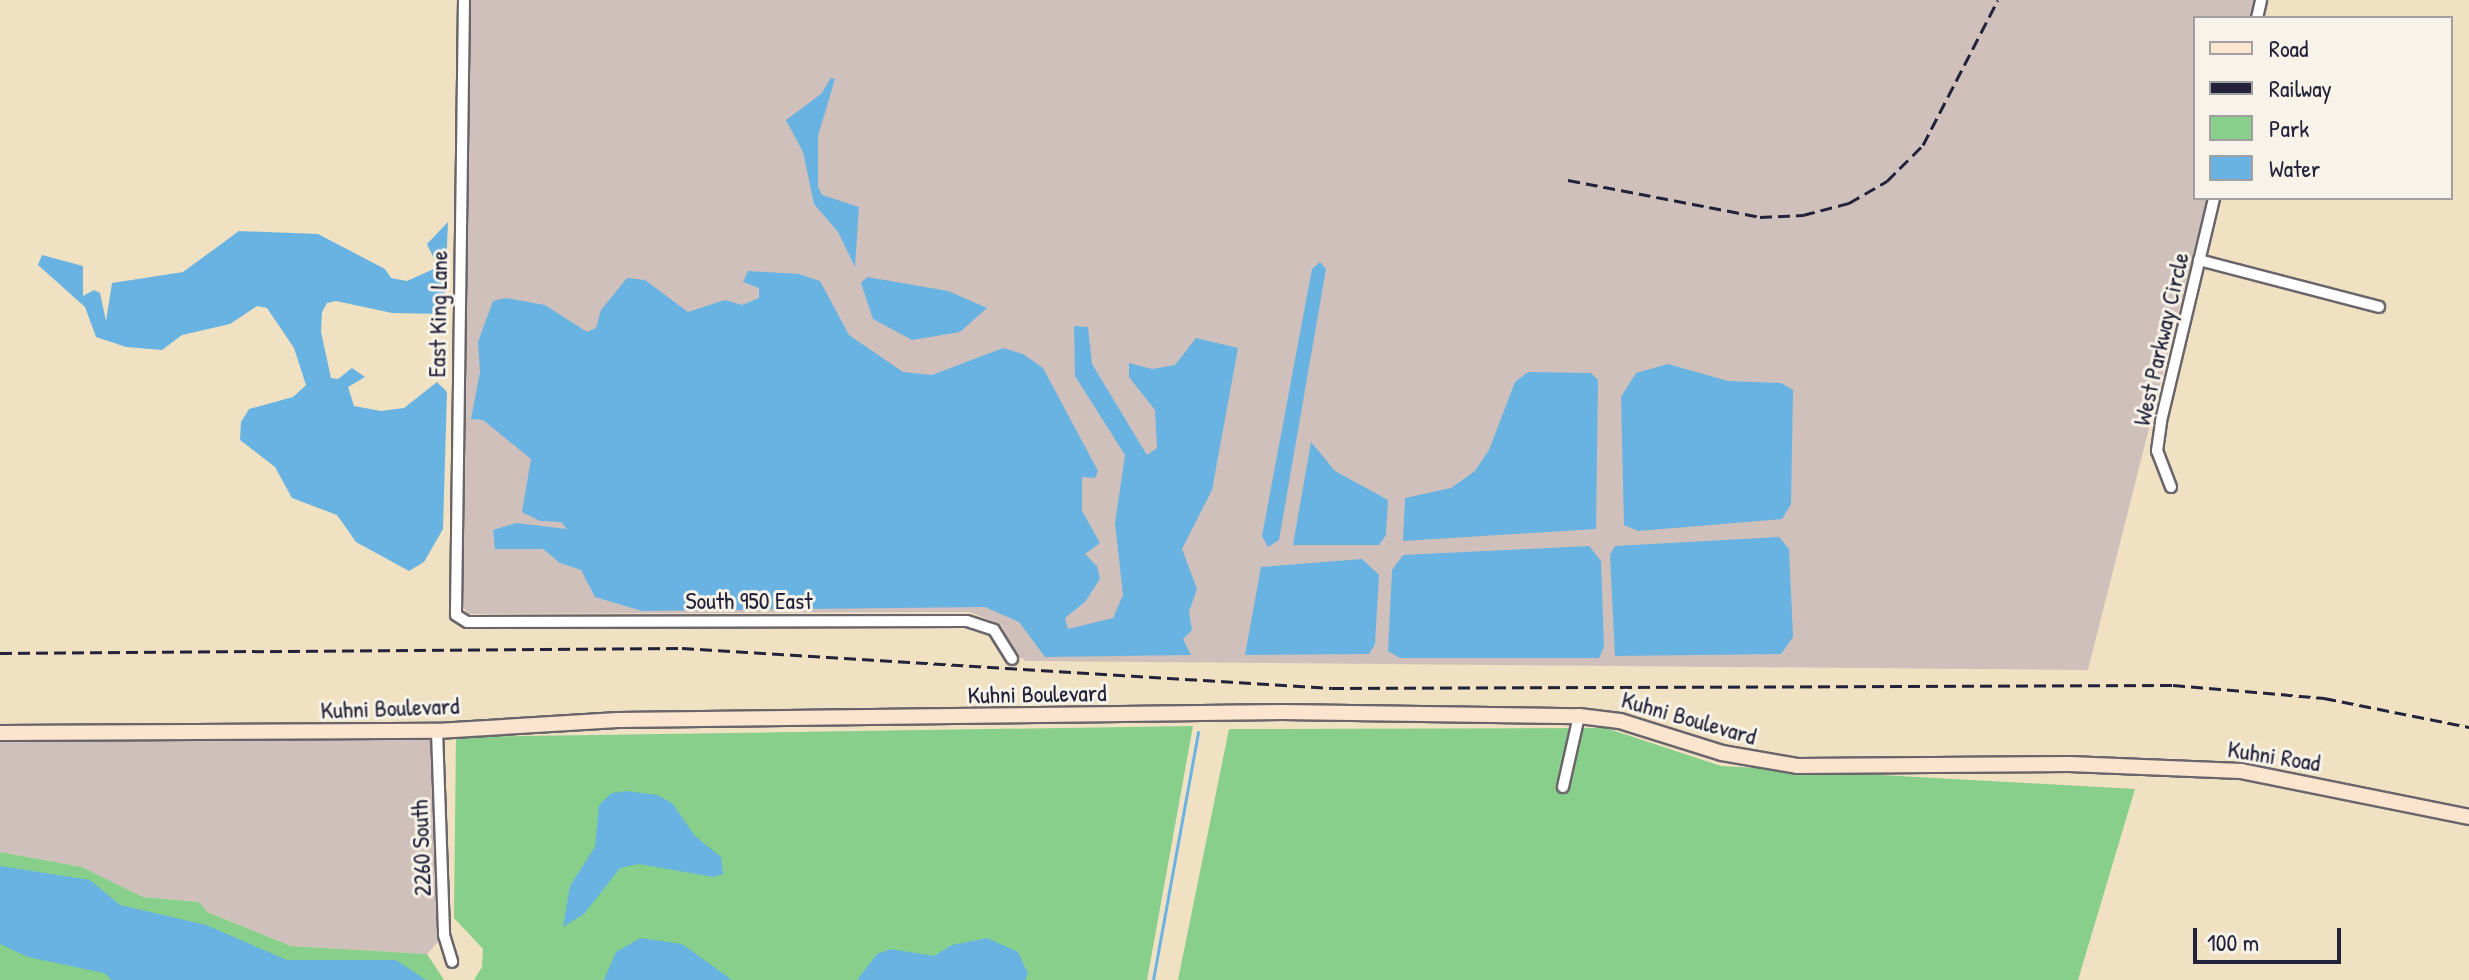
<!DOCTYPE html>
<style>
body{margin:0}
#map{position:relative;width:2469px;height:980px;overflow:hidden;background:#f0e1c3;font-family:"Patrick Hand",sans-serif}
div>[style]{position:absolute}
[style*='--x']{left:calc(var(--x)*1px);top:calc(var(--y)*1px);width:calc(var(--w)*1px);rotate:calc(var(--a)*1deg)}
.industrial>*{inset:0;background:#cfc0bb}
.green>*{inset:0;background:#87cf8b}
.water>*{inset:0;background:#68b3e1}
.stream>*{height:3px;margin:-1.5px;padding:0 1.5px;transform-origin:1.5px;border-radius:1.5px;background:#68b3e1}
.roads{filter:drop-shadow(2px 0 #6a656b) drop-shadow(-2px 0 #6a656b) drop-shadow(0 2px #6a656b) drop-shadow(0 -2px #6a656b)}
.street>*{height:10px;margin:-5px;padding:0 5px;transform-origin:5px;border-radius:5px;background:#fff}
.secondary>*{height:14px;margin:-7px;padding:0 7px;transform-origin:7px;border-radius:7px;background:#fbe5cf}
.rail>*{height:3px;margin-top:-1.5px;transform-origin:0;background:repeating-linear-gradient(90deg,#22223b 0 12px,transparent 0 18px)}
span{translate:-50% -50%;white-space:nowrap;text-align:center;line-height:1.15;-webkit-text-stroke:6px #f7f3e8;paint-order:stroke}
.street-label{font-size:24px;color:#22223b}
.legend{position:absolute;left:2193px;top:16px;width:260px;height:184px;box-sizing:border-box;background:#f7f3e8;border:2px solid #a29fa3;margin:0;padding:10px 14px;list-style:none;font-size:24px;color:#22223b}
.legend li{display:flex;align-items:center;gap:16px;height:40px}
.legend b{width:40px;border:2px solid #a29fa3}
.scale{position:absolute;left:2193px;top:928px;width:148px;height:36px;box-sizing:border-box;border:4px solid #22223b;border-top:0;padding-left:10px;font-size:24px;line-height:28px;white-space:nowrap;color:#22223b;-webkit-text-stroke:6px #f7f3e8;paint-order:stroke}
</style>
<div id="map">
<div class="industrial">
<div style="clip-path:polygon(467px 0,2255px 0,2250px 18px,2195px 18px,2195px 198px,2207px 198px,2088px 670px,1026px 661px,1018px 656px,1001px 625px,970px 612px,469px 614px,459px 603px)"></div>
<div style="clip-path:polygon(437px 731px,444px 935px,427px 954px,291px 946px,207px 912px,199px 902px,143px 897px,82px 867px,0 852px,0 733px)"></div>
</div>
<div class="green">
<div style="clip-path:polygon(1193px 726px,1147px 980px,474px 980px,482px 967px,483px 949px,454px 918px,456px 737px)"></div>
<div style="clip-path:polygon(1606px 728px,1721px 766px,2135px 789px,2078px 980px,1178px 980px,1229px 729px)"></div>
<div style="clip-path:polygon(0 852px,82px 867px,143px 897px,199px 902px,207px 912px,291px 946px,427px 954px,444px 980px,0 980px)"></div>
</div>
<div class="water">
<div style="clip-path:polygon(831px 78px,835px 79px,818px 136px,818px 187px,822px 195px,859px 207px,855px 267px,838px 232px,814px 204px,803px 152px,786px 120px,821px 94px)"></div>
<div style="clip-path:polygon(448px 222px,444px 314px,392px 313px,336px 301px,327px 303px,322px 312px,321px 332px,331px 378px,338px 379px,352px 368px,365px 377px,348px 387px,354px 406px,381px 411px,404px 408px,437px 382px,447px 392px,443px 529px,424px 562px,409px 571px,356px 542px,337px 515px,292px 498px,275px 467px,240px 440px,241px 422px,249px 409px,293px 397px,306px 385px,294px 348px,267px 308px,257px 306px,230px 324px,182px 335px,162px 350px,126px 347px,96px 337px,85px 307px,38px 265px,42px 255px,83px 266px,83px 296px,94px 290px,100px 293px,106px 321px,112px 283px,183px 272px,239px 231px,318px 234px,385px 269px,391px 278px,407px 281px,438px 267px,427px 244px)"></div>
<div style="clip-path:polygon(1320px 262px,1326px 269px,1279px 540px,1268px 547px,1262px 536px,1312px 269px)"></div>
<div style="clip-path:polygon(748px 271px,799px 274px,820px 281px,849px 335px,903px 372px,932px 375px,1003px 348px,1023px 354px,1043px 368px,1098px 471px,1095px 478px,1082px 477px,1082px 511px,1100px 543px,1085px 554px,1097px 566px,1100px 579px,1085px 602px,1065px 618px,1068px 629px,1113px 618px,1123px 595px,1115px 523px,1125px 455px,1075px 376px,1074px 326px,1088px 327px,1092px 364px,1147px 455px,1157px 448px,1155px 410px,1129px 377px,1129px 363px,1152px 369px,1175px 365px,1196px 338px,1238px 348px,1212px 490px,1182px 549px,1197px 589px,1189px 612px,1192px 630px,1183px 639px,1191px 655px,1045px 657px,1019px 622px,985px 607px,642px 611px,595px 597px,581px 570px,560px 563px,543px 549px,495px 549px,493px 530px,516px 523px,567px 529px,561px 522px,540px 521px,522px 512px,531px 459px,483px 420px,471px 419px,480px 372px,478px 342px,493px 301px,506px 298px,545px 305px,587px 332px,596px 328px,601px 310px,627px 278px,645px 280px,688px 312px,725px 300px,742px 305px,759px 298px,759px 288px,743px 282px)"></div>
<div style="clip-path:polygon(867px 277px,948px 291px,987px 308px,960px 332px,912px 340px,873px 319px,861px 283px)"></div>
<div style="clip-path:polygon(1668px 364px,1728px 381px,1781px 383px,1793px 390px,1791px 504px,1782px 519px,1638px 531px,1624px 525px,1621px 397px,1636px 373px)"></div>
<div style="clip-path:polygon(1528px 372px,1591px 373px,1598px 380px,1596px 529px,1403px 541px,1405px 498px,1451px 488px,1475px 471px,1489px 450px,1515px 382px)"></div>
<div style="clip-path:polygon(1311px 442px,1335px 471px,1388px 500px,1386px 535px,1379px 545px,1293px 545px)"></div>
<div style="clip-path:polygon(1779px 537px,1789px 549px,1793px 637px,1781px 654px,1615px 656px,1610px 555px,1615px 546px)"></div>
<div style="clip-path:polygon(1589px 546px,1601px 561px,1604px 647px,1599px 658px,1400px 658px,1388px 651px,1392px 570px,1403px 555px)"></div>
<div style="clip-path:polygon(1362px 559px,1379px 575px,1375px 644px,1369px 654px,1245px 655px,1261px 567px)"></div>
<div style="clip-path:polygon(626px 791px,657px 795px,672px 803px,695px 836px,721px 857px,723px 874px,714px 877px,639px 864px,620px 868px,584px 914px,563px 927px,570px 886px,595px 847px,599px 805px,612px 793px)"></div>
<div style="clip-path:polygon(0 866px,90px 880px,120px 905px,206px 925px,287px 960px,396px 960px,426px 980px,112px 980px,104px 973px,28px 957px,0 944px)"></div>
<div style="clip-path:polygon(641px 938px,682px 944px,732px 980px,604px 980px,616px 952px)"></div>
<div style="clip-path:polygon(987px 938px,1018px 952px,1028px 974px,1025px 980px,857px 980px,877px 954px,891px 949px,934px 956px,952px 945px)"></div>
</div>
<div class="stream">
<div style="--x:1153;--y:980;--w:252;--a:-79.7"></div>
</div>
<div class="roads">
<div class="street">
<div style="--x:464;--y:0;--w:615;--a:90.75"></div>
<div style="--x:456;--y:615;--w:13;--a:32"></div>
<div style="--x:467;--y:622;--w:500;--a:-0.11"></div>
<div style="--x:967;--y:621;--w:28;--a:18"></div>
<div style="--x:994;--y:630;--w:34;--a:58"></div>
<div style="--x:2257;--y:18;--w:18;--a:-77"></div>
<div style="--x:2199;--y:260;--w:186;--a:14.6"></div>
<div style="--x:2171;--y:487;--w:39;--a:-111"></div>
<div style="--x:2157;--y:451;--w:30;--a:-82"></div>
<div style="--x:2161;--y:421;--w:229;--a:-76.6"></div>
<div style="--x:437;--y:731;--w:204;--a:88"></div>
<div style="--x:444;--y:935;--w:28;--a:73"></div>
<div style="--x:1563;--y:787;--w:73;--a:-77.3"></div>
</div>
<div class="secondary">
<div style="--x:0;--y:733;--w:437;--a:-0.3"></div>
<div style="--x:437;--y:731;--w:181;--a:-3.5"></div>
<div style="--x:618;--y:720;--w:664;--a:-0.69"></div>
<div style="--x:1282;--y:712;--w:297;--a:0.8"></div>
<div style="--x:1579;--y:716;--w:41;--a:7"></div>
<div style="--x:1620;--y:721;--w:107;--a:17.4"></div>
<div style="--x:1722;--y:753;--w:76;--a:9.8"></div>
<div style="--x:1797;--y:766;--w:272;--a:-0.4"></div>
<div style="--x:2069;--y:764;--w:172;--a:2.3"></div>
<div style="--x:2241;--y:771;--w:233;--a:11.4"></div>
</div>
</div>
<div class="rail">
<div style="--x:1568;--y:180;--w:196;--a:10.9"></div>
<div style="--x:1760;--y:217;--w:43;--a:-2.7"></div>
<div style="--x:1803;--y:215;--w:48;--a:-14.6"></div>
<div style="--x:1849;--y:203;--w:44;--a:-30.1"></div>
<div style="--x:1887;--y:181;--w:51;--a:-45"></div>
<div style="--x:1923;--y:145;--w:163;--a:-62.7"></div>
<div style="--x:0;--y:653;--w:682;--a:-0.42"></div>
<div style="--x:682;--y:648;--w:651;--a:3.52"></div>
<div style="--x:1332;--y:688;--w:841;--a:-0.2"></div>
<div style="--x:2173;--y:685;--w:152;--a:4.9"></div>
<div style="--x:2324;--y:698;--w:148;--a:11.3"></div>
</div>
<div class="street-label">
<span style="left:438px;top:314px;rotate:-89deg">East King Lane</span>
<span style="left:2161px;top:339px;rotate:-77deg">West Parkway Circle</span>
<span style="left:749px;top:601px">South 950 East</span>
<span style="left:1037px;top:694px;rotate:-1deg">Kuhni Boulevard</span>
<span style="left:390px;top:708px;rotate:-2deg">Kuhni Boulevard</span>
<span style="left:1689px;top:718px;rotate:16deg">Kuhni Boulevard</span>
<span style="left:2274px;top:756px;rotate:9deg">Kuhni Road</span>
<span style="left:421px;top:848px;rotate:-92deg">2260 South</span>
</div>
<ul class="legend">
<li><b style="height:10px;background:#fbe5cf"></b>Road</li>
<li><b style="height:10px;background:#22223b"></b>Railway</li>
<li><b style="height:22px;background:#87cf8b"></b>Park</li>
<li><b style="height:22px;background:#68b3e1"></b>Water</li>
</ul>
<div class="scale">100 m</div>
</div>
